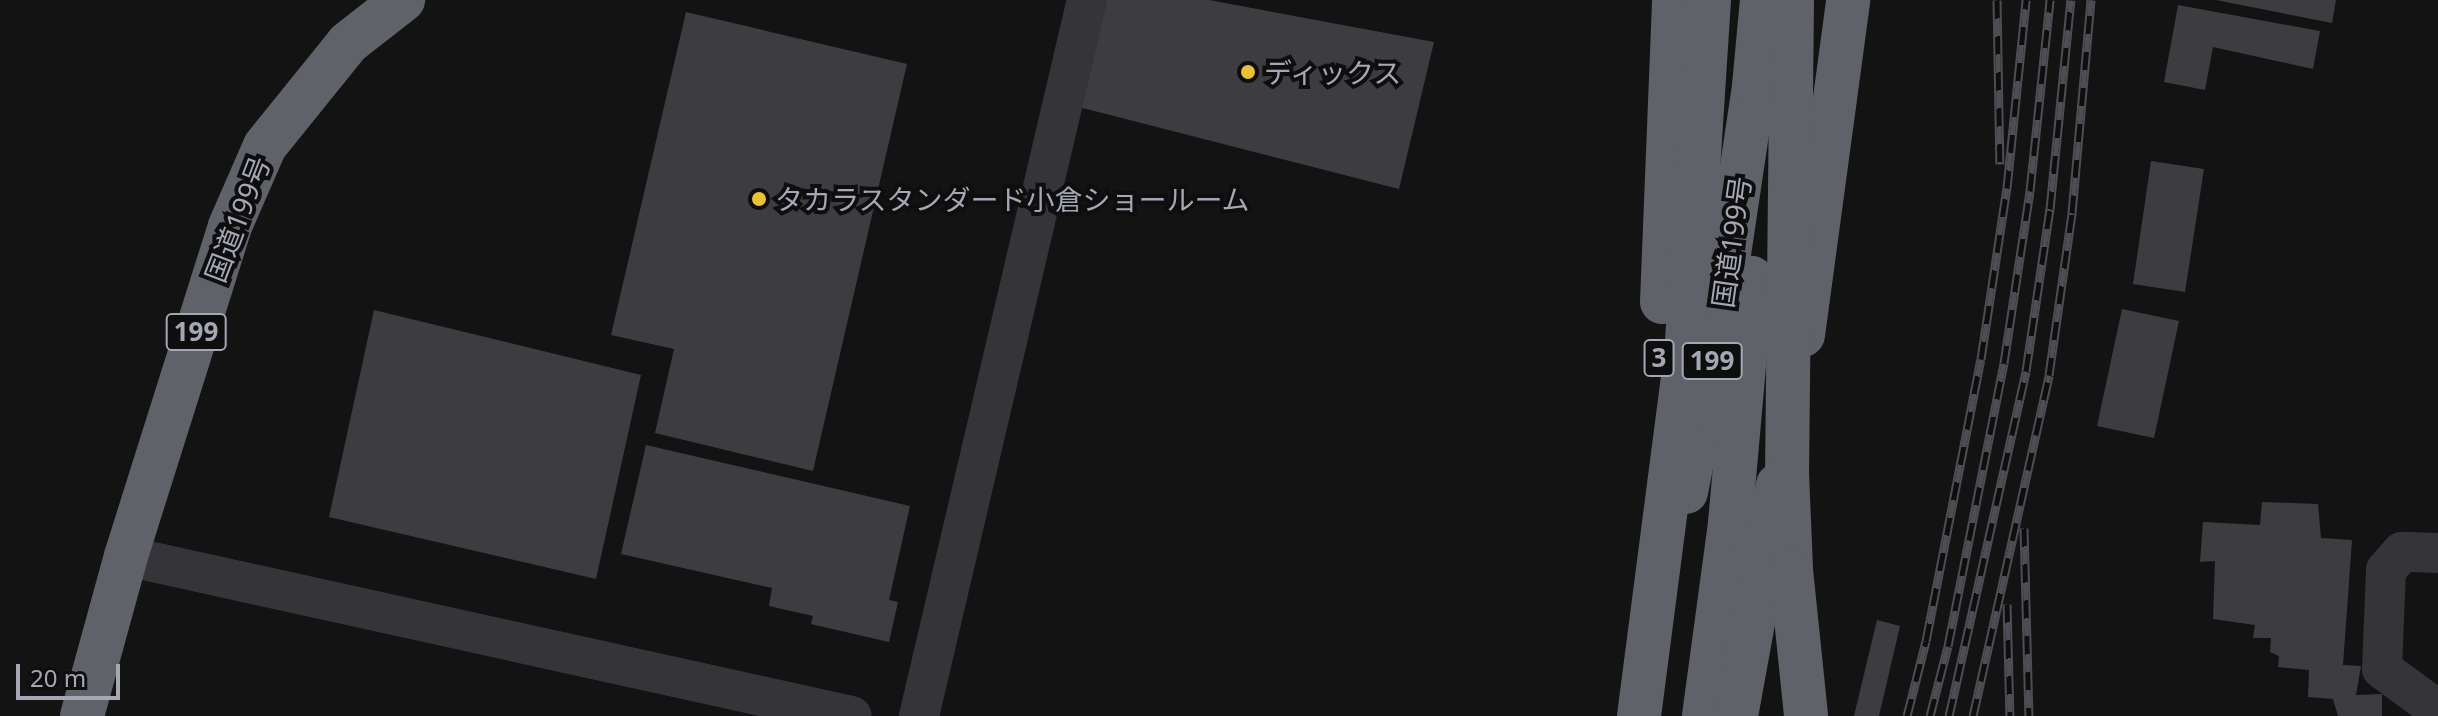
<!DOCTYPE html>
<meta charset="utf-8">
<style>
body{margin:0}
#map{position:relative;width:2438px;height:716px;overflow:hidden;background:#131314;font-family:"Noto Sans","Noto Sans JP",sans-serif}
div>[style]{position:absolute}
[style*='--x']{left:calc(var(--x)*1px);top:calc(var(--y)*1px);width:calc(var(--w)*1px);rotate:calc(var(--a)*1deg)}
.building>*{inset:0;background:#3d3d41}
.street>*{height:40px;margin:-20px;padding:0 20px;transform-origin:20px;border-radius:20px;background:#343439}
.highway>*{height:44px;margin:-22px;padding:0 22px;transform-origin:22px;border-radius:22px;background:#60626a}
.rail>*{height:9px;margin-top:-4.5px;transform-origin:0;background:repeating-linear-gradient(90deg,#0e0e0f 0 18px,#4d4e54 0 36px);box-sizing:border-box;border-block:2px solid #4d4e54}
.highway-bridge>*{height:44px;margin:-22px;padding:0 22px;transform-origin:22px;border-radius:22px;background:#60626a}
.dots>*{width:22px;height:22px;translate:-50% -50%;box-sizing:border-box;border:4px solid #0e0e0f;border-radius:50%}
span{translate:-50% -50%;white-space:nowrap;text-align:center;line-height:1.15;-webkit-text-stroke:8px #0e0e0f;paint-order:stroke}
.shield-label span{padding:2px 6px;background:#0e0e0f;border:2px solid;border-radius:6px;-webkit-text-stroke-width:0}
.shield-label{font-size:26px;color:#a5a8b4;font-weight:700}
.poi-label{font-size:28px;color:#a5a8b4}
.left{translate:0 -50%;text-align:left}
.street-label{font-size:28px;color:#a5a8b4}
.scale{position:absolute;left:16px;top:664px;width:104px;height:36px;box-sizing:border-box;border:4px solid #a5a8b4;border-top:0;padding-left:10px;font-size:24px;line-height:28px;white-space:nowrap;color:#a5a8b4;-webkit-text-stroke:6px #0e0e0f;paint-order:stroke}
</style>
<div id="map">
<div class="building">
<div style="clip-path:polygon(1085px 0,1209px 0,1434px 42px,1399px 189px,1063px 103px)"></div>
<div style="clip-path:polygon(2216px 0,2336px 0,2332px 23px)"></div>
<div style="clip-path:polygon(2178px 5px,2320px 31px,2313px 69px,2213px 47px,2205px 90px,2164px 82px)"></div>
<div style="clip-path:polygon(686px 12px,907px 64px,813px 471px,655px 433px,674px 349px,611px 335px)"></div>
<div style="clip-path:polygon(2151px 161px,2204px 169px,2185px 292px,2133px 284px)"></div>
<div style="clip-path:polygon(2122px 309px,2179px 321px,2154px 438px,2097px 426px)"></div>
<div style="clip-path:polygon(374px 310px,641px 375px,596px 579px,329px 517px)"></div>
<div style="clip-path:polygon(646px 445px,910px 506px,889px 600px,898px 602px,889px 642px,811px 624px,813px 616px,769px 606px,772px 588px,621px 554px)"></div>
<div style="clip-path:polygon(2262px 502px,2318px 504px,2321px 538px,2352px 540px,2343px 665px,2361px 666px,2356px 695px,2382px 694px,2382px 716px,2338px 716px,2333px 699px,2308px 697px,2309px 670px,2278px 667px,2279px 656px,2270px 652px,2271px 638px,2253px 638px,2255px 625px,2213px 619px,2215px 561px,2200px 562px,2203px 522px,2260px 525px)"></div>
<div style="clip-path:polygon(1877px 620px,1900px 626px,1879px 716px,1854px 716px)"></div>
</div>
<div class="street">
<div style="--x:2438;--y:553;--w:36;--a:-178"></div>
<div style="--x:2402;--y:552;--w:24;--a:132"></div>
<div style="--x:2386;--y:570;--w:99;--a:92.3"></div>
<div style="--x:2382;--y:669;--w:61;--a:36.3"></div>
<div style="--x:2431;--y:705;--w:7;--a:8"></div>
<div style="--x:126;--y:556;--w:743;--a:12.43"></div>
<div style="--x:919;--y:716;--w:735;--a:-76.8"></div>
</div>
<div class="highway">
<div style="--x:1803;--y:335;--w:338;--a:-82.3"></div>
<div style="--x:1686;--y:492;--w:154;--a:-78.8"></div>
<div style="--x:1716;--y:341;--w:258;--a:-81.5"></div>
<div style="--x:1754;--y:86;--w:86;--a:-84.7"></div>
<div style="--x:82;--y:716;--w:166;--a:-74.6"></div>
<div style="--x:126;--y:556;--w:346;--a:-72.5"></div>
<div style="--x:230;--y:226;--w:87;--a:-66.4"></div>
<div style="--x:265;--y:146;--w:132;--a:-51.1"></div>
<div style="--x:348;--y:43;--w:70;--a:-38"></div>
<div style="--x:1704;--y:716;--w:195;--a:-82.3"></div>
<div style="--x:1730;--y:523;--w:246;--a:-84.9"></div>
<div style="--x:1736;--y:716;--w:235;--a:-79.7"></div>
</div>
<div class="rail">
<div style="--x:1997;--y:0;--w:164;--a:89"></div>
<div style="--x:2024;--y:528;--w:188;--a:88.5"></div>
<div style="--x:2007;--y:604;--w:112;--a:88.5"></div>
<div style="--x:1907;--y:716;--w:77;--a:-75.8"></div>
<div style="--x:1926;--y:641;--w:287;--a:-79"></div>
<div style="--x:1981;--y:359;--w:173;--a:-81.4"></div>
<div style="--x:2007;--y:188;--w:189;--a:-84.2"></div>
<div style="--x:1930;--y:716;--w:72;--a:-75.6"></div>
<div style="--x:1948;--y:646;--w:288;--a:-78.8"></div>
<div style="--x:2004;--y:363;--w:174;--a:-81.4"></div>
<div style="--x:2030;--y:191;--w:192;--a:-84"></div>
<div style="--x:1949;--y:716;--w:353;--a:-77.4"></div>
<div style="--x:2026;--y:371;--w:164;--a:-81.6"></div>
<div style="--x:2050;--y:209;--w:210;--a:-84.3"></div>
<div style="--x:1973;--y:716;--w:349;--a:-77.4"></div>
<div style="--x:2049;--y:375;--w:164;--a:-81.9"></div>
<div style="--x:2072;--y:213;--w:214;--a:-84.9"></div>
</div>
<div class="highway-bridge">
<div style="--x:1792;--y:0;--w:473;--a:90.6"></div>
<div style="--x:1787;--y:473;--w:97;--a:87.6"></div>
<div style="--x:1791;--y:570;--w:147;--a:84.1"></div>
<div style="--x:1662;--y:302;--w:302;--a:-87.7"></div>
<div style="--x:1639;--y:716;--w:363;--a:-82.6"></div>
<div style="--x:1686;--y:356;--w:357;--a:-86.3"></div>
</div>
<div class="dots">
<div style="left:1248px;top:72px;background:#e9c036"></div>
<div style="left:759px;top:199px;background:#e9c036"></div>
</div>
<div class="shield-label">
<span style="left:196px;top:332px">199</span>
<span style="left:1659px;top:358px">3</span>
<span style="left:1712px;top:361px">199</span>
</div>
<div class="poi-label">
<span class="left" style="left:1264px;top:72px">ディックス</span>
<span class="left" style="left:775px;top:199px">タカラスタンダード小倉ショールーム</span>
</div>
<div class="street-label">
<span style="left:237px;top:219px;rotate:-69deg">国道199号</span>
<span style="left:1731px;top:242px;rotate:-82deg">国道199号</span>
</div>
<div class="scale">20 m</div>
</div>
